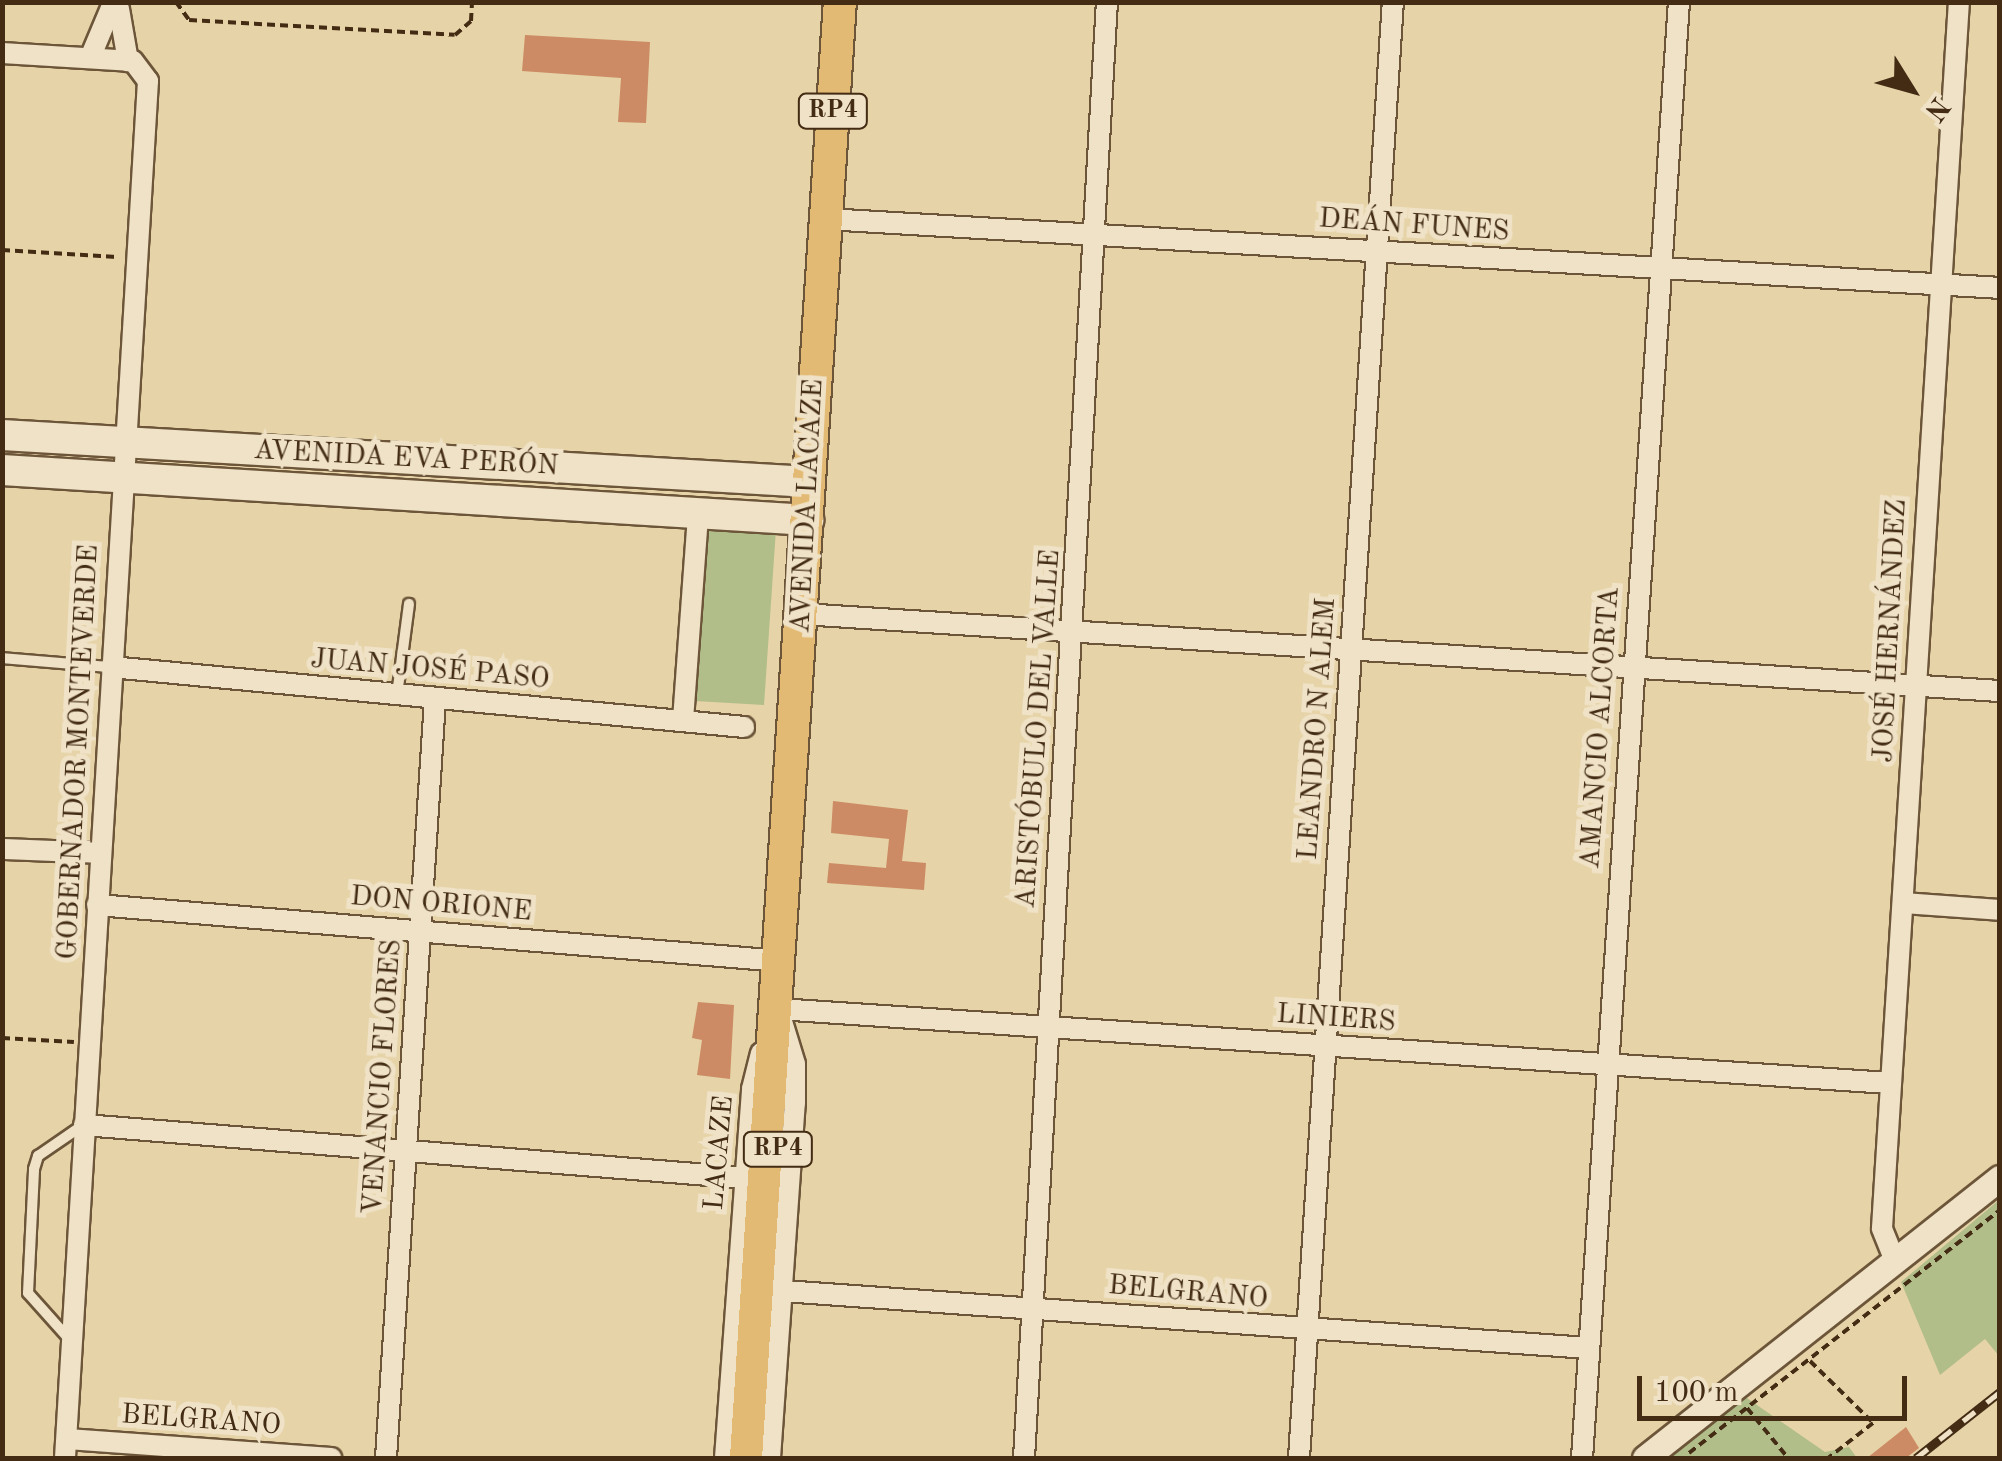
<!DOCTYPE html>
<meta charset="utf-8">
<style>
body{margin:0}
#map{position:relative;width:2002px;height:1461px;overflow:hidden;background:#e6d3a7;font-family:"Old Standard TT",serif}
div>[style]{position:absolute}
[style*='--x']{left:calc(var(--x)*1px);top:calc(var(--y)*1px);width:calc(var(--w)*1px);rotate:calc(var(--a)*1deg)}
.green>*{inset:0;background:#b1be8a}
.building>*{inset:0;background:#cc8b64}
.path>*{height:4px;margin-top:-2px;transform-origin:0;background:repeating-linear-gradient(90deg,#432b14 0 8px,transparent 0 13px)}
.roads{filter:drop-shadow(2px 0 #6c5539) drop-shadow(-2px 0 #6c5539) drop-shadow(0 2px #6c5539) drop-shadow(0 -2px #6c5539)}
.service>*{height:10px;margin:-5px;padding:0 5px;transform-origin:5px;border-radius:5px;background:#efe2c6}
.minor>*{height:20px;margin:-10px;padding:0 10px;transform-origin:10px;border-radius:10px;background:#efe2c6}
.tertiary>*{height:25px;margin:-12.5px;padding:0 12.5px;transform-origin:12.5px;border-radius:12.5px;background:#efe2c6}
.secondary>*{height:30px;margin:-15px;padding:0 15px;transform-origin:15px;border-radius:15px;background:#efe2c6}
.primary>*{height:32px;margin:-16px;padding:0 16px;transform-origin:16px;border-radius:16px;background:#e3ba74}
.rail>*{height:9px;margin-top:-4.5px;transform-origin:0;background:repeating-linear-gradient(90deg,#efe2c6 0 15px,#432b14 0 30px);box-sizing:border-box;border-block:2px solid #432b14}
span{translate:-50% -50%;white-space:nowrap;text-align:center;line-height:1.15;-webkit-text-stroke:10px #efe2c6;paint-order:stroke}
.shield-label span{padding:2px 8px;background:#efe2c6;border:2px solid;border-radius:8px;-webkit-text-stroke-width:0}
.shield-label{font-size:25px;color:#432b14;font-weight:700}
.street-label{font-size:28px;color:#432b14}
.frame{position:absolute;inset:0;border:5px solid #432b14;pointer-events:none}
.north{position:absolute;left:1862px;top:40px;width:100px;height:100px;-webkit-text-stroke:8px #efe2c6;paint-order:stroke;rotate:127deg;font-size:28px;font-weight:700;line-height:40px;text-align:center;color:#432b14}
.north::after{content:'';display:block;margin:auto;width:35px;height:45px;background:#432b14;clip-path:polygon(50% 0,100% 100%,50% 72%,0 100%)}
.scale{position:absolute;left:1637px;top:1376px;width:270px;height:45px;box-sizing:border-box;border:5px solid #432b14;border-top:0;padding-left:12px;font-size:30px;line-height:35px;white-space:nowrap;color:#432b14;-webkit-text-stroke:8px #efe2c6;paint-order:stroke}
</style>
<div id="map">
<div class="green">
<div style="clip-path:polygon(708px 525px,776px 529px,764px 705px,695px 701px)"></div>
<div style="clip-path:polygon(1999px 1200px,1999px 1356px,1985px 1339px,1940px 1375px,1901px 1282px)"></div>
<div style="clip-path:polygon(1744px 1396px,1825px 1452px,1849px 1447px,1857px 1458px,1665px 1458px)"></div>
</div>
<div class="building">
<div style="clip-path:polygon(525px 35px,650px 42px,646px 123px,618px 122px,621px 78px,522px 71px)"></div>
<div style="clip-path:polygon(833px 801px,908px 810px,902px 861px,926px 863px,924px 890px,827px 883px,829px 863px,886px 868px,889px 839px,831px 833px)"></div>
<div style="clip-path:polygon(698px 1002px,734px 1005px,730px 1079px,697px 1075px,702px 1040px,692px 1038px)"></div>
<div style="clip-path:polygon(1906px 1427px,1919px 1448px,1906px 1458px,1867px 1458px)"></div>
</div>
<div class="path">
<div style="--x:176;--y:2;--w:22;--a:54"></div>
<div style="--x:189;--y:20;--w:266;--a:3.2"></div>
<div style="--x:455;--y:35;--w:21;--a:-41"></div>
<div style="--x:471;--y:21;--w:19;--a:-87"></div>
<div style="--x:2;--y:250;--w:115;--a:3.5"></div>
<div style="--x:2;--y:1038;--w:72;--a:3.2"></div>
<div style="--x:1810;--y:1361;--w:88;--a:44.5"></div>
<div style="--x:1873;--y:1423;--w:57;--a:142.1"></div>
<div style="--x:1747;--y:1408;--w:65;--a:50.6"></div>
<div style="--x:1689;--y:1453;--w:395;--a:-38"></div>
</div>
<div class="roads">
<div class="service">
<div style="--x:2;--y:658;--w:108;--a:4.8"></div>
<div style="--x:397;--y:695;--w:92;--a:-82.5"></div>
<div style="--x:70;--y:1340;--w:63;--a:-131.8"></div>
<div style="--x:28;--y:1293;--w:124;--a:-87.2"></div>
<div style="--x:34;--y:1169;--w:14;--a:-73"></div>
<div style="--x:38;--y:1156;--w:55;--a:-34.6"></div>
</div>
<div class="minor">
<div style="--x:119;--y:9;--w:53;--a:80.2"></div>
<div style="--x:2;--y:53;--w:131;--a:3.5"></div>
<div style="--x:133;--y:61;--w:25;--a:53"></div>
<div style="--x:148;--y:81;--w:1379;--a:93.45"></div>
<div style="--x:90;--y:58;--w:54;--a:-67.2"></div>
<div style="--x:826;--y:219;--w:1176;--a:3.36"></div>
<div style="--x:802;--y:614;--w:1200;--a:3.68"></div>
<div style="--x:111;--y:667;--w:636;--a:5.41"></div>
<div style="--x:683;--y:720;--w:207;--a:-85.8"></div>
<div style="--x:2;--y:849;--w:98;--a:2.3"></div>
<div style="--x:1903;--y:903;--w:97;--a:4.1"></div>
<div style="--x:97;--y:905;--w:686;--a:4.68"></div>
<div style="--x:778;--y:1009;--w:1114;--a:3.81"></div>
<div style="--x:84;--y:1125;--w:663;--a:4.58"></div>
<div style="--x:1895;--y:1261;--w:35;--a:-112"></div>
<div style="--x:1882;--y:1228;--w:1228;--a:-86.41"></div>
<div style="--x:783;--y:1291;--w:808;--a:4.05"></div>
<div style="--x:67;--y:1439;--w:265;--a:4.1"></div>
<div style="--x:386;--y:1458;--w:760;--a:-86.3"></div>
<div style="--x:725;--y:1458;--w:370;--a:-85.8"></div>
<div style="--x:752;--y:1089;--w:37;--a:-76"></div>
<div style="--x:770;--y:1458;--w:356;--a:-86"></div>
<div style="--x:795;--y:1103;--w:39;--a:-90"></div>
<div style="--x:795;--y:1064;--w:51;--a:-107"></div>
<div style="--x:1024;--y:1458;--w:1458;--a:-86.74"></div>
<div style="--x:1299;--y:1458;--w:1459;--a:-86.31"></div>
<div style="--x:1582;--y:1458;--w:1459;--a:-86.19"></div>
</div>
<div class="tertiary">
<div style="--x:1645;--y:1458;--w:452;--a:-38.3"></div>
</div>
<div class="secondary">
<div style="--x:2;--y:435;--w:809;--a:3.33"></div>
<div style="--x:2;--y:470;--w:808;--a:3.55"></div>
</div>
<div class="primary">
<div style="--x:746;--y:1458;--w:1459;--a:-86.31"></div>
</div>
</div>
<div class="rail">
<div style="--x:1916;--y:1458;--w:107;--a:-38.2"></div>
</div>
<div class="shield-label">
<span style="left:833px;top:111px">RP4</span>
<span style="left:778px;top:1149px">RP4</span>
</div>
<div class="street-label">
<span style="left:1414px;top:226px;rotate:4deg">DEÁN FUNES</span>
<span style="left:406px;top:459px;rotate:3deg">AVENIDA EVA PERÓN</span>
<span style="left:808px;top:506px;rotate:-87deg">AVENIDA LACAZE</span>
<span style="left:1891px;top:631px;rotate:-87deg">JOSÉ HERNÁNDEZ</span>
<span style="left:430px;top:670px;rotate:5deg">JUAN JOSÉ PASO</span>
<span style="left:1601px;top:728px;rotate:-86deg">AMANCIO ALCORTA</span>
<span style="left:1039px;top:729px;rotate:-86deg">ARISTÓBULO DEL VALLE</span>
<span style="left:1318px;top:729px;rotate:-86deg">LEANDRO N ALEM</span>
<span style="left:79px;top:752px;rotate:-87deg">GOBERNADOR MONTEVERDE</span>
<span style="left:441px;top:905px;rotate:5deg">DON ORIONE</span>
<span style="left:1336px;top:1019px;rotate:4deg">LINIERS</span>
<span style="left:383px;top:1077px;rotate:-86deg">VENANCIO FLORES</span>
<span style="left:720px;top:1153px;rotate:-85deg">LACAZE</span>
<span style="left:1188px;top:1293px;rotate:5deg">BELGRANO</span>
<span style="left:201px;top:1421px;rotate:4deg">BELGRANO</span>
</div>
<div class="frame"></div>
<div class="north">N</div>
<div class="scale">100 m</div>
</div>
